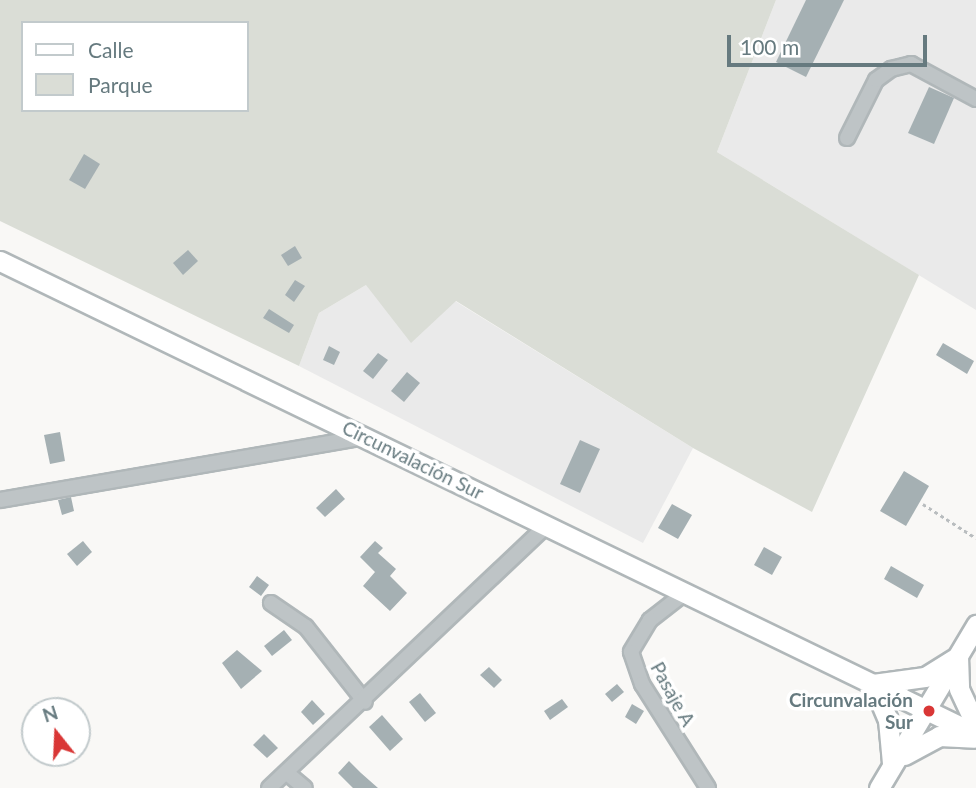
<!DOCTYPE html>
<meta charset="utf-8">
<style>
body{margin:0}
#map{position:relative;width:976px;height:788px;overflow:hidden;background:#f9f8f6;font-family:Lato,sans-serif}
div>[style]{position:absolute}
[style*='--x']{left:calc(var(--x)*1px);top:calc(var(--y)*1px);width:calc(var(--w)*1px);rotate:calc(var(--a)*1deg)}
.built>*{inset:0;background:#eaeaea}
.green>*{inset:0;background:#daddd6}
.building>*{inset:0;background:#a5b0b3}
.path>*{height:2.5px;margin-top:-1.25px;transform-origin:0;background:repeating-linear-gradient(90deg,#b9bdbf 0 3.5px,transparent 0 7px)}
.roads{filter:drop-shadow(2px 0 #b0b7b9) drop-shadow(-2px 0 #b0b7b9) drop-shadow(0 2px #b0b7b9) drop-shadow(0 -2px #b0b7b9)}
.minor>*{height:14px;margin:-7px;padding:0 7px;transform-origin:7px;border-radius:7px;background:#bec4c6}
.major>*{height:19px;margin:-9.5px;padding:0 9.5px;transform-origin:9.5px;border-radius:9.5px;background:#fff}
.dots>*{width:19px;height:19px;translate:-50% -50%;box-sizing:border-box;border:4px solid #fff;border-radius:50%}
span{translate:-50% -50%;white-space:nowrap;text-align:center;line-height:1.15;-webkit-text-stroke:7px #fff;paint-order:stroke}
.street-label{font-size:19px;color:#667a7f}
.poi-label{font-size:19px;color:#667a7f;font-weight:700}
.right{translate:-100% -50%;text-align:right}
.legend{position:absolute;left:21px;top:21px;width:228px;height:91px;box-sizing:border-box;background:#fff;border:2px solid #c2cacc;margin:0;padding:9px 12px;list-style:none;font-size:21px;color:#667a7f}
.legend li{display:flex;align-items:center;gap:14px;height:35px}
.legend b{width:35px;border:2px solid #c2cacc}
.north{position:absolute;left:21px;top:697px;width:70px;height:70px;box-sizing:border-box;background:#fff;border:2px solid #c2cacc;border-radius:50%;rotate:342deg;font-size:19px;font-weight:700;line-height:28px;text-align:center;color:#667a7f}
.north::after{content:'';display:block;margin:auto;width:24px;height:32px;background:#d93736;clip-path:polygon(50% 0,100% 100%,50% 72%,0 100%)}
.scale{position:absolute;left:727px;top:35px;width:200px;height:32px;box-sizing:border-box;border:4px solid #667a7f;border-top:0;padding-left:9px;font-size:21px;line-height:24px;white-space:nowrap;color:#667a7f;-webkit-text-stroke:5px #fff;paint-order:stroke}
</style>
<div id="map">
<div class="built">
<div style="clip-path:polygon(776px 0,976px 0,976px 310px,717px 152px)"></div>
<div style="clip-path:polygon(366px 285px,455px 301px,693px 448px,643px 543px,299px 366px,319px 313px)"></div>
</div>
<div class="green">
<div style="clip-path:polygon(evenodd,0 0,776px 0,717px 152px,919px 275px,812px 512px,693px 448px,456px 301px,411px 343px,366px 285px,319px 313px,299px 366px,0 221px,0 0,23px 23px,247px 23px,247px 110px,23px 110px,23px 23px)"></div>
</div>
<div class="building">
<div style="clip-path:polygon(806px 0,844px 0,806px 77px,776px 62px)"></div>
<div style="clip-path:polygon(929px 87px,954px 98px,934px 144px,908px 133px)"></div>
<div style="clip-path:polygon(84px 154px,100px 164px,85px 189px,69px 180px)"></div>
<div style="clip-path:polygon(295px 246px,302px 258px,288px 266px,281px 255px)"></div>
<div style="clip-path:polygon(188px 250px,198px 261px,183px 275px,173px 263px)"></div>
<div style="clip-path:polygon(295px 280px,305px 286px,294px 302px,285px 295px)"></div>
<div style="clip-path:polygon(269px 309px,294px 325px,289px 333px,263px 318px)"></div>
<div style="clip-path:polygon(943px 343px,974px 361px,967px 374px,936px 355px)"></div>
<div style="clip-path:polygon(329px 346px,340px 352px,334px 365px,323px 360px)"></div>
<div style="clip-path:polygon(378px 353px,388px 360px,373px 379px,363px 371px)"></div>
<div style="clip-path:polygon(407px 372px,420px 383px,404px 402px,391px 391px)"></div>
<div style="clip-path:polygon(60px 432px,65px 461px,50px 464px,44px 435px)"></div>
<div style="clip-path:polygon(580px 440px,600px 449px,580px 493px,560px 484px)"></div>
<div style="clip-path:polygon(904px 471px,929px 486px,906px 526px,880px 511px)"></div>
<div style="clip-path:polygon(336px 489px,345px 499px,325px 517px,316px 508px)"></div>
<div style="clip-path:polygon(71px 497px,74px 511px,62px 515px,58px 500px)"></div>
<div style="clip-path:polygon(672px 504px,692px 515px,678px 539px,658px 528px)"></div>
<div style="clip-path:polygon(83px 541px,92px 552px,77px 566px,67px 554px)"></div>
<div style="clip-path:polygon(375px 541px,383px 548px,378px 553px,396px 569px,390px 576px,407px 593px,390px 611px,363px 586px,375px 572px,360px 557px)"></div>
<div style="clip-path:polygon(764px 547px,782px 557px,772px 575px,754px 565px)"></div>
<div style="clip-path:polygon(891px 566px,924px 585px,917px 598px,884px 579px)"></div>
<div style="clip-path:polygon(257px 576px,269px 585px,261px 596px,249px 587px)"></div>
<div style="clip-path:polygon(284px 630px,292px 640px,272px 656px,264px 646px)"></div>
<div style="clip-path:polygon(237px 650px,262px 671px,241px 689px,222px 663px)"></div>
<div style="clip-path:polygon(489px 667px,502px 680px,494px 688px,480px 675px)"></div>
<div style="clip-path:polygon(617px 684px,624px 692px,612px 702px,605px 694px)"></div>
<div style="clip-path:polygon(420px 693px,436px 713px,425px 722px,409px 702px)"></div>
<div style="clip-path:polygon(562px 699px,568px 707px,550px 720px,544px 711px)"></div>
<div style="clip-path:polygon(312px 700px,325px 714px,313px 725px,301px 712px)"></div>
<div style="clip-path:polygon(632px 704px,644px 711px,636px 724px,625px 717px)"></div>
<div style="clip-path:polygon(382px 715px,403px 739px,390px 751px,369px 727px)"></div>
<div style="clip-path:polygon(264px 734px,278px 748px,267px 758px,253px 745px)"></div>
<div style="clip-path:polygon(349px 761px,361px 773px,378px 788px,353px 788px,338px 773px)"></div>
</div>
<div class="path">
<div style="--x:923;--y:504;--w:63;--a:32.7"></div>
</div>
<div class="roads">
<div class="minor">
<div style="--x:847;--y:138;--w:65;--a:-63.4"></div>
<div style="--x:876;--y:80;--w:19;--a:-36"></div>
<div style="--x:891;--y:69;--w:21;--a:-14"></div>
<div style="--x:911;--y:64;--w:74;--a:28.3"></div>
<div style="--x:0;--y:500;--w:369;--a:-9.8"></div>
<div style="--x:686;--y:592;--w:46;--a:142.1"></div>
<div style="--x:650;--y:620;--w:37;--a:121"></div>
<div style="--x:631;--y:652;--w:34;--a:71"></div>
<div style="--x:642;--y:684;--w:123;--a:57.6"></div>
<div style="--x:271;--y:603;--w:42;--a:34.4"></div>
<div style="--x:306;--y:627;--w:95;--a:51.8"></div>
<div style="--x:287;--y:773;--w:23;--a:40"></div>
<div style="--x:269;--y:788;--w:383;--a:-43.4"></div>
</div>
<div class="major">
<div style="--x:0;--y:261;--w:1085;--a:25.86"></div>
<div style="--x:958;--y:656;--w:33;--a:88"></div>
<div style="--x:959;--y:689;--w:40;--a:65"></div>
<div style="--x:904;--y:755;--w:40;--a:-28"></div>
<div style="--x:939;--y:736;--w:35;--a:3"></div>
<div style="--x:892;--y:763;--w:43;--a:-95.3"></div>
<div style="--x:888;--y:720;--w:39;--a:-113"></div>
<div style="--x:873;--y:684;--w:52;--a:-7.7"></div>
<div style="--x:925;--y:677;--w:34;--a:-32"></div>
<div style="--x:879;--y:788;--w:190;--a:-59.2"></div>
</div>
</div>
<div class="dots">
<div style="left:929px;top:711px;background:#d93736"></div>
</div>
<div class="street-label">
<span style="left:413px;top:460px;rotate:26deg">Circunvalación Sur</span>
<span style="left:673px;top:694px;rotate:61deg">Pasaje A</span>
</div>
<div class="poi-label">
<span class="right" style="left:913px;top:711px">Circunvalación<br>Sur</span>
</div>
<ul class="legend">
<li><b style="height:9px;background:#fff"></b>Calle</li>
<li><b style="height:19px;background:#daddd6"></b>Parque</li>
</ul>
<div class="north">N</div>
<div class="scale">100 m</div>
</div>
